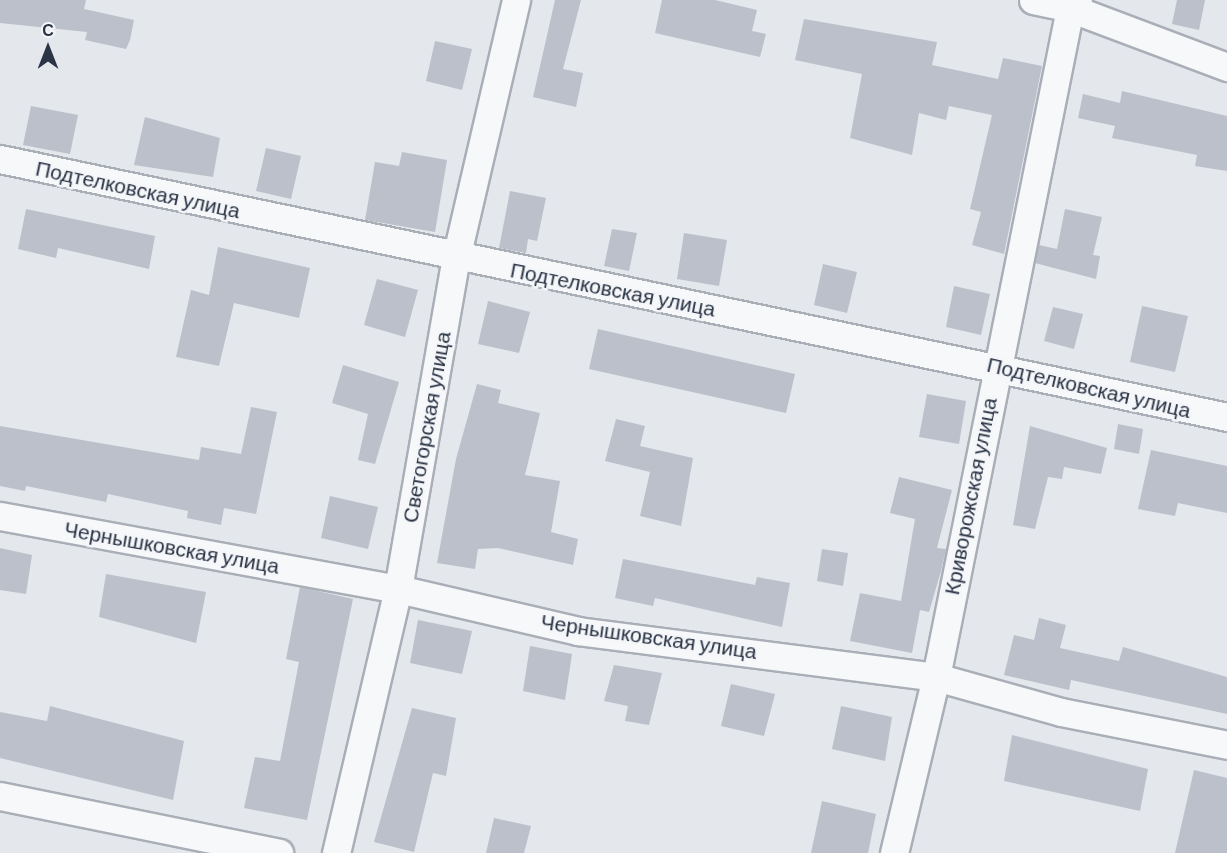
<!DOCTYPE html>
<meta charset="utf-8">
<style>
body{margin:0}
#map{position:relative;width:1227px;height:853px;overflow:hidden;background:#e4e7ec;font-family:Barlow,sans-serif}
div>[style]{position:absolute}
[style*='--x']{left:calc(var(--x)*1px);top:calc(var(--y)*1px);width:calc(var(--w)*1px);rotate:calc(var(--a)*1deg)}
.building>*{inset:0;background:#bbc0ca}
.roads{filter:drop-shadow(2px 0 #a9aeb7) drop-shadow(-2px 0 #a9aeb7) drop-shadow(0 2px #a9aeb7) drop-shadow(0 -2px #a9aeb7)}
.street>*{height:27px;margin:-13.5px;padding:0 13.5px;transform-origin:13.5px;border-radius:13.5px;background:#f7f8fa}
span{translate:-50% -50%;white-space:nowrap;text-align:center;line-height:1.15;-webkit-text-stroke:5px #f4f6f9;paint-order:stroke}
.street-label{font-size:21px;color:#2b3445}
.north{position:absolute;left:18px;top:18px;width:60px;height:60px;-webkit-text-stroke:4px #f4f6f9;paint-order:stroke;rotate:0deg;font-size:16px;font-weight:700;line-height:24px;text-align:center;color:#2b3445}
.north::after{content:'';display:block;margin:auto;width:21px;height:27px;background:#2b3445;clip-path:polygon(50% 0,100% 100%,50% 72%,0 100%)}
</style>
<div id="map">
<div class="building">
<div style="clip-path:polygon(0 0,86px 0,84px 9px,134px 20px,130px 40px,126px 49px,85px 40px,87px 32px,0 23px)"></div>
<div style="clip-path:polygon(555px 0,581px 0,563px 69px,583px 73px,576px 107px,533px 97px)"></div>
<div style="clip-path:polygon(662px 0,715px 0,757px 10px,752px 31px,766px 34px,760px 57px,655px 33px)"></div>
<div style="clip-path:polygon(1177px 0,1205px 0,1199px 30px,1172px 24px)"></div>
<div style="clip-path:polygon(804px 19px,937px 42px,932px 65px,998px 79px,1003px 58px,1042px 66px,1004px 254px,972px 245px,981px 212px,970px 209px,992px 115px,949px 106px,946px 120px,919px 113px,912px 155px,850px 138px,862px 74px,795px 60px)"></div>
<div style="clip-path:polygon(435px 41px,472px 49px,462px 90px,426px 81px)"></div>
<div style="clip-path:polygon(1122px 91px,1227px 116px,1227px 171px,1195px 166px,1197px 155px,1112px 138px,1115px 126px,1078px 118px,1083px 94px,1120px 103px)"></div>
<div style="clip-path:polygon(31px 106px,78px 115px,70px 154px,23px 145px)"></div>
<div style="clip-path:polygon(145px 117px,220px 138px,213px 177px,134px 165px)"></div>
<div style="clip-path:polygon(266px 148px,301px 156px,291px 199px,256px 191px)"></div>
<div style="clip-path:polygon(402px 152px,447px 160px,435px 232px,365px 220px,375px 162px,399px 166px)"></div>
<div style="clip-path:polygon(510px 191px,546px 198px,537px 241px,528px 239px,526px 253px,499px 248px)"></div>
<div style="clip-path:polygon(26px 209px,155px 236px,149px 269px,58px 248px,56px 258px,18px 249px)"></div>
<div style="clip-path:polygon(1065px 209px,1102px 217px,1093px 255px,1100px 256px,1096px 279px,1035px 263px,1039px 245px,1057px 249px)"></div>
<div style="clip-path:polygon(612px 229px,637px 233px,629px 271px,604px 266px)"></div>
<div style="clip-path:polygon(684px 233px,727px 240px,719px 286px,677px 279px)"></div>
<div style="clip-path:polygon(218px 247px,310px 268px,299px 318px,234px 303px,219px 366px,176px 357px,191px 290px,209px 295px)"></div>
<div style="clip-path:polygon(823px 264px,857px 272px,847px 313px,814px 305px)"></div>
<div style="clip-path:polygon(377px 279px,418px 290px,405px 337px,364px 325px)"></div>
<div style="clip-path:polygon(954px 286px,990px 294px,981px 335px,946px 327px)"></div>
<div style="clip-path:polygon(488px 301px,530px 312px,519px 353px,478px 344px)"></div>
<div style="clip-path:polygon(1142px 306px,1188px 316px,1175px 372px,1130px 362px)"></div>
<div style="clip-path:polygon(1053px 307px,1083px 314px,1074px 349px,1044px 341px)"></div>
<div style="clip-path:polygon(598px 329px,795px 374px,786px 413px,589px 369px)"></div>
<div style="clip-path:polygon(343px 365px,399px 382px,375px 464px,358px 460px,368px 414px,332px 403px)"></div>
<div style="clip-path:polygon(477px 384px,501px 390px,498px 403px,540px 413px,525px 475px,560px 481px,551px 532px,578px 539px,573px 565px,498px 548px,478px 549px,475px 569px,437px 563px,456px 459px)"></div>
<div style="clip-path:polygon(927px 394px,966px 401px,959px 444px,919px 437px)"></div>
<div style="clip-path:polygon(251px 407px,277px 412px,256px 514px,224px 508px,221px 525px,187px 518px,188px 511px,108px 494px,106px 502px,26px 486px,25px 491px,0 486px,0 426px,199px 460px,201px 447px,241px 454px)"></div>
<div style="clip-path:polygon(616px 419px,645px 426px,640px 446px,693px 458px,681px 526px,640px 516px,650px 472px,605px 461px)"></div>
<div style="clip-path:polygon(1118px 424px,1143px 429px,1139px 454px,1114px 449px)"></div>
<div style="clip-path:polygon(1030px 426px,1107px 448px,1101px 474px,1064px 467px,1062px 479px,1048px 477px,1035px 529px,1013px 525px)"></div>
<div style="clip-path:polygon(1151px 450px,1227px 466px,1227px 513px,1178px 503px,1175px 516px,1138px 509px)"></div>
<div style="clip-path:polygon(899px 477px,952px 490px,937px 548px,946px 549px,941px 571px,929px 612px,920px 610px,912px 653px,850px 641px,860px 593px,901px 601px,915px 519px,890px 513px)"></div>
<div style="clip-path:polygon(330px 496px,378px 507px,368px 549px,321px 538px)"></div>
<div style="clip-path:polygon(0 548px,32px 555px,26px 594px,0 590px)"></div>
<div style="clip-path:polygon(822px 549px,848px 553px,843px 586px,817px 581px)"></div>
<div style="clip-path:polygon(623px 559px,755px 585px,757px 577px,790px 583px,782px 627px,655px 598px,653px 606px,615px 598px)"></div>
<div style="clip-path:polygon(106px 574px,206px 592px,196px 643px,99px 617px)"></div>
<div style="clip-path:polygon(300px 587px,353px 599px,307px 820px,244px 808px,255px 757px,280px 761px,299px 662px,286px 659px)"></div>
<div style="clip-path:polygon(1039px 618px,1066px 625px,1060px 648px,1119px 661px,1123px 647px,1227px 677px,1227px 714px,1071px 680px,1069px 690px,1004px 675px,1014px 635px,1034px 640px)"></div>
<div style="clip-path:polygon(418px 620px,472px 631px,462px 674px,410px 663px)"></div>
<div style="clip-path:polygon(530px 646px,572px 654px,565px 700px,523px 691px)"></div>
<div style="clip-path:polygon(614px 665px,662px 673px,649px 725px,625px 721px,628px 706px,604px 701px)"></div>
<div style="clip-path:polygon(731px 684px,775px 694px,764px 736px,721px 726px)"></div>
<div style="clip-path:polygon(50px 706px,184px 741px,173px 800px,0 758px,0 712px,47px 721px)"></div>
<div style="clip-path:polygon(841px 706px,892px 717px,885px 761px,832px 749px)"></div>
<div style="clip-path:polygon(412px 708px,456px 718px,446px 776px,433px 773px,414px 852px,374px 842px)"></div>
<div style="clip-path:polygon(1012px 735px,1148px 769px,1140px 811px,1004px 781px)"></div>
<div style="clip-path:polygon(1194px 770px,1227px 778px,1227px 853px,1175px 853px)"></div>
<div style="clip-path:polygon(822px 801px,876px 814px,868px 853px,811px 853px)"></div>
<div style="clip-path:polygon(494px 818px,531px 826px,524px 853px,486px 853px)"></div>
</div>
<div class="roads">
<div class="street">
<div style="--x:1033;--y:0;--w:38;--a:12"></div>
<div style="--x:1070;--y:8;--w:168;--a:20.6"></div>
<div style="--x:0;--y:159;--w:1254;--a:11.87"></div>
<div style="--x:0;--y:516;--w:405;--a:10.4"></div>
<div style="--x:398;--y:589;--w:185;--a:13.1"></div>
<div style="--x:578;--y:631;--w:361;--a:7.3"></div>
<div style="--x:936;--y:677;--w:130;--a:15.6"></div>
<div style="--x:1061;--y:712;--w:169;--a:11.2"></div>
<div style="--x:0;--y:796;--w:285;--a:11.5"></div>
<div style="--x:336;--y:853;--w:271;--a:-76.8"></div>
<div style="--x:398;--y:589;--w:336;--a:-80.1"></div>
<div style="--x:456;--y:258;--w:265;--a:-76.9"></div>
<div style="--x:894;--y:853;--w:181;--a:-76.6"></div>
<div style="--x:936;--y:677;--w:682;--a:-78.67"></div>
<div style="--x:1070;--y:8;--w:11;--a:-45"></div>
</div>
</div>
<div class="street-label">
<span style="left:138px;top:189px;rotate:12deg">Подтелковская улица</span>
<span style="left:613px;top:289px;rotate:11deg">Подтелковская улица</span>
<span style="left:1089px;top:387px;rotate:13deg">Подтелковская улица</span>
<span style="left:426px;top:427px;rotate:-80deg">Светогорская улица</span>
<span style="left:970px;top:496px;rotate:-79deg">Криворожская улица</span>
<span style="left:172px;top:547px;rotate:10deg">Чернышковская улица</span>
<span style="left:649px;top:636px;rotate:8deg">Чернышковская улица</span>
</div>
<div class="north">С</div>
</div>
